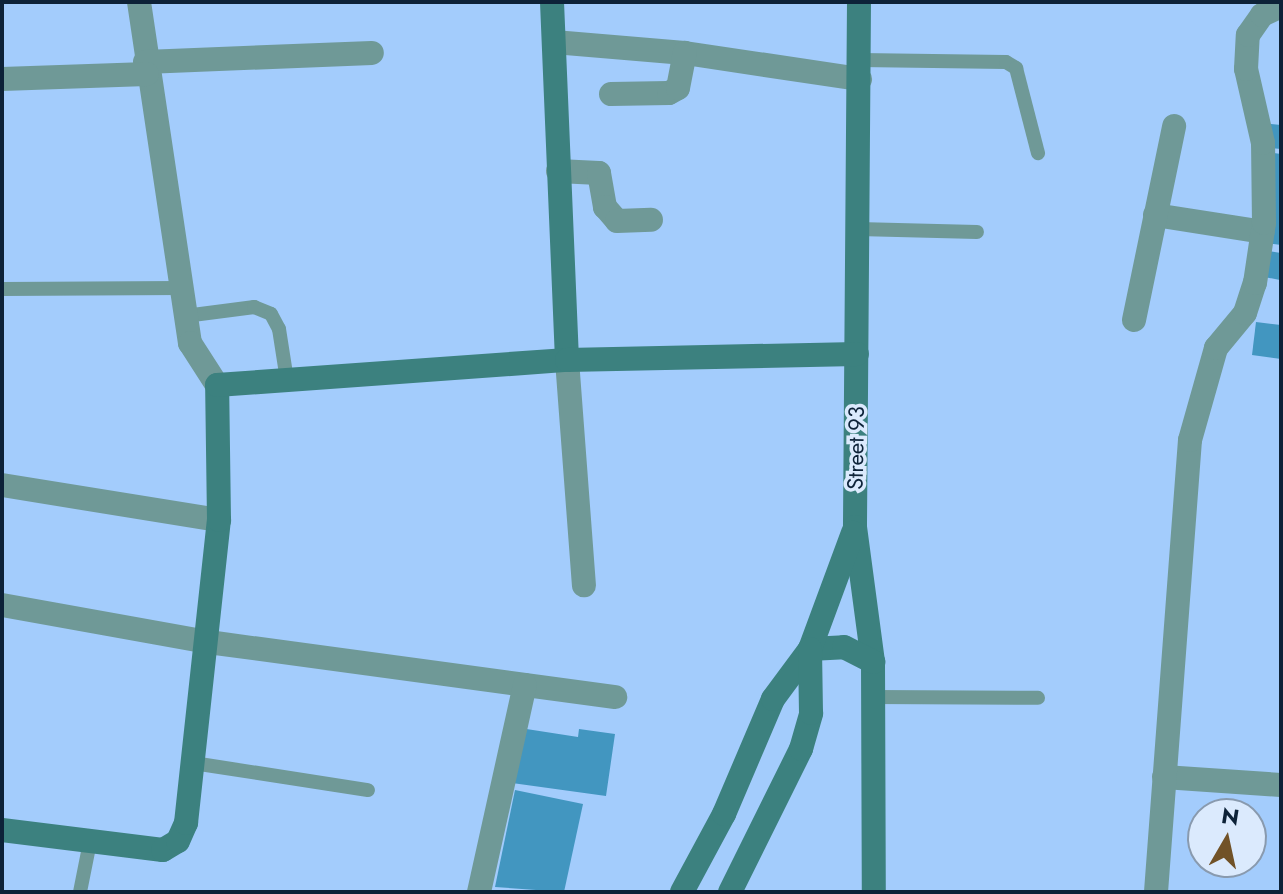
<!DOCTYPE html>
<style>
body{margin:0}
#map{position:relative;width:1283px;height:894px;overflow:hidden;background:#a3ccfc;font-family:Jost,sans-serif}
div>[style]{position:absolute}
[style*='--x']{left:calc(var(--x)*1px);top:calc(var(--y)*1px);width:calc(var(--w)*1px);rotate:calc(var(--a)*1deg)}
.building>*{inset:0;background:#4296c0}
.lane>*{height:14px;margin:-7px;padding:0 7px;transform-origin:7px;border-radius:7px;background:#6f9997}
.street>*{height:24px;margin:-12px;padding:0 12px;transform-origin:12px;border-radius:12px;background:#6f9997}
.secondary>*{height:24px;margin:-12px;padding:0 12px;transform-origin:12px;border-radius:12px;background:#3c817f}
span{translate:-50% -50%;white-space:nowrap;text-align:center;line-height:1.15;-webkit-text-stroke:7px #dbeafd;paint-order:stroke}
.street-label{font-size:22px;color:#0d2238}
.frame{position:absolute;inset:0;border:4px solid #0d2238;pointer-events:none}
.north{position:absolute;left:1187px;top:798px;width:80px;height:80px;box-sizing:border-box;background:#dbeafd;border:2px solid #899aae;border-radius:50%;rotate:9deg;font-size:22px;font-weight:700;line-height:32px;text-align:center;color:#0d2238}
.north::after{content:'';display:block;margin:auto;width:28px;height:36px;background:#715227;clip-path:polygon(50% 0,100% 100%,50% 72%,0 100%)}
</style>
<div id="map">
<div class="building">
<div style="clip-path:polygon(1271px 124px,1281px 125px,1281px 149px,1269px 148px)"></div>
<div style="clip-path:polygon(1266px 152px,1281px 154px,1281px 245px,1253px 241px)"></div>
<div style="clip-path:polygon(1263px 250px,1281px 253px,1280px 280px,1259px 276px)"></div>
<div style="clip-path:polygon(1256px 322px,1281px 325px,1281px 359px,1252px 355px)"></div>
<div style="clip-path:polygon(520px 728px,578px 737px,579px 729px,615px 734px,606px 796px,512px 783px)"></div>
<div style="clip-path:polygon(515px 790px,583px 804px,564px 892px,495px 887px)"></div>
</div>
<div class="lane">
<div style="--x:860;--y:60;--w:146;--a:0.8"></div>
<div style="--x:1006;--y:62;--w:12;--a:31"></div>
<div style="--x:1016;--y:68;--w:88;--a:75.5"></div>
<div style="--x:858;--y:229;--w:119;--a:1.4"></div>
<div style="--x:2;--y:289;--w:178;--a:-0.3"></div>
<div style="--x:185;--y:316;--w:70;--a:-7.4"></div>
<div style="--x:254;--y:307;--w:18;--a:22"></div>
<div style="--x:271;--y:314;--w:17;--a:62"></div>
<div style="--x:279;--y:329;--w:52;--a:81.1"></div>
<div style="--x:873;--y:697;--w:165;--a:0.3"></div>
<div style="--x:193;--y:763;--w:177;--a:8.8"></div>
<div style="--x:80;--y:892;--w:51;--a:-78.7"></div>
</div>
<div class="street">
<div style="--x:139;--y:2;--w:345;--a:81.5"></div>
<div style="--x:190;--y:343;--w:50;--a:57.3"></div>
<div style="--x:554;--y:42;--w:131;--a:4.8"></div>
<div style="--x:685;--y:53;--w:177;--a:8.5"></div>
<div style="--x:145;--y:62;--w:227;--a:-2.3"></div>
<div style="--x:2;--y:79;--w:145;--a:-2"></div>
<div style="--x:611;--y:94;--w:58;--a:-1"></div>
<div style="--x:669;--y:93;--w:10;--a:-29"></div>
<div style="--x:678;--y:88;--w:36;--a:-79"></div>
<div style="--x:558;--y:171;--w:41;--a:2.8"></div>
<div style="--x:599;--y:173;--w:35;--a:80"></div>
<div style="--x:605;--y:207;--w:18;--a:49"></div>
<div style="--x:617;--y:221;--w:34;--a:-2"></div>
<div style="--x:1155;--y:215;--w:109;--a:8.9"></div>
<div style="--x:1134;--y:320;--w:198;--a:-78.3"></div>
<div style="--x:567;--y:360;--w:226;--a:85.7"></div>
<div style="--x:2;--y:485;--w:220;--a:9.2"></div>
<div style="--x:2;--y:605;--w:209;--a:10.2"></div>
<div style="--x:208;--y:642;--w:411;--a:7.7"></div>
<div style="--x:1164;--y:777;--w:117;--a:3.9"></div>
<div style="--x:479;--y:892;--w:212;--a:-77.5"></div>
<div style="--x:1156;--y:892;--w:453;--a:-85.7"></div>
<div style="--x:1190;--y:440;--w:96;--a:-74.2"></div>
<div style="--x:1216;--y:348;--w:45;--a:-50.4"></div>
<div style="--x:1245;--y:313;--w:32;--a:-72"></div>
<div style="--x:1255;--y:283;--w:61;--a:-81.5"></div>
<div style="--x:1264;--y:223;--w:80;--a:-90.7"></div>
<div style="--x:1263;--y:143;--w:76;--a:-102.9"></div>
<div style="--x:1246;--y:69;--w:34;--a:-87"></div>
<div style="--x:1248;--y:35;--w:24;--a:-55"></div>
<div style="--x:1262;--y:15;--w:21;--a:-25"></div>
</div>
<div class="secondary">
<div style="--x:552;--y:2;--w:358;--a:87.6"></div>
<div style="--x:859;--y:2;--w:525;--a:90.44"></div>
<div style="--x:855;--y:527;--w:136;--a:82.4"></div>
<div style="--x:873;--y:662;--w:230;--a:89.8"></div>
<div style="--x:810;--y:649;--w:34;--a:-3"></div>
<div style="--x:844;--y:647;--w:33;--a:27"></div>
<div style="--x:2;--y:830;--w:162;--a:7.1"></div>
<div style="--x:163;--y:850;--w:17;--a:-31"></div>
<div style="--x:178;--y:841;--w:20;--a:-66"></div>
<div style="--x:186;--y:823;--w:305;--a:-83.8"></div>
<div style="--x:219;--y:520;--w:135;--a:-90.8"></div>
<div style="--x:217;--y:385;--w:351;--a:-4.1"></div>
<div style="--x:567;--y:360;--w:290;--a:-1.2"></div>
<div style="--x:682;--y:892;--w:89;--a:-61.7"></div>
<div style="--x:724;--y:814;--w:125;--a:-66.9"></div>
<div style="--x:773;--y:699;--w:62;--a:-53.5"></div>
<div style="--x:810;--y:649;--w:124;--a:-69.7"></div>
<div style="--x:730;--y:892;--w:160;--a:-63.6"></div>
<div style="--x:801;--y:749;--w:37;--a:-74"></div>
<div style="--x:811;--y:713;--w:64;--a:-90.9"></div>
</div>
<div class="street-label">
<span style="left:856px;top:448px;rotate:-89deg">Street 93</span>
</div>
<div class="frame"></div>
<div class="north">N</div>
</div>
